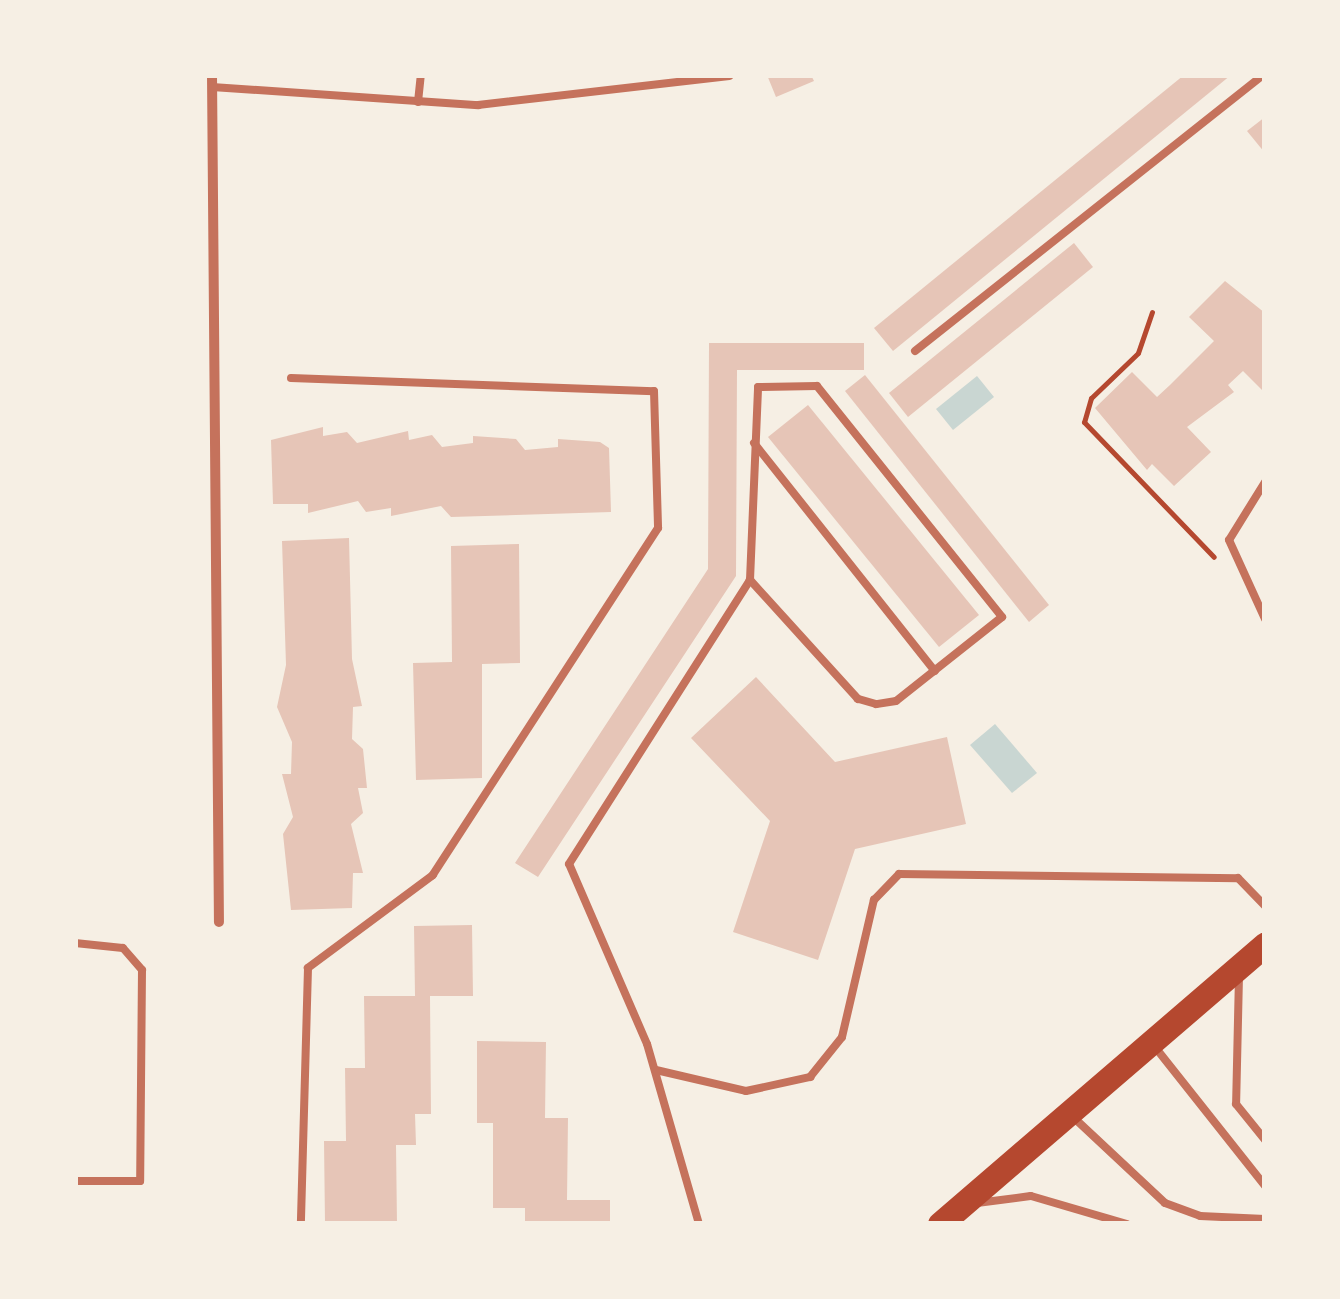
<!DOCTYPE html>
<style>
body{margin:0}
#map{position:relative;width:1340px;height:1299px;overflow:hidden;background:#f6efe4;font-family:"Open Sans",sans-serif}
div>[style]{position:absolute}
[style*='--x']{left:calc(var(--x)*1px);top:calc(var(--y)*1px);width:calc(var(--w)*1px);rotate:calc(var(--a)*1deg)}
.water>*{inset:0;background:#c9d6d2}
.building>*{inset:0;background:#e6c5b7}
.path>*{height:5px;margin:-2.5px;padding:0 2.5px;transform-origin:2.5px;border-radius:2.5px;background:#b5482f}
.service>*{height:8px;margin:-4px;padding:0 4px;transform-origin:4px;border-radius:4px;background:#c5725c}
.minor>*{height:10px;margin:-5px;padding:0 5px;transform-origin:5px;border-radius:5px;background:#c5725c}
.primary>*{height:25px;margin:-12.5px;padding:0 12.5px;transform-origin:12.5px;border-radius:12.5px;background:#b5482f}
span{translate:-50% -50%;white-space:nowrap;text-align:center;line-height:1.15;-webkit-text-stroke:9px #f6efe4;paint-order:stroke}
.frame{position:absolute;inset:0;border:78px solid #f6efe4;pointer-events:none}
</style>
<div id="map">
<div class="water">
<div style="clip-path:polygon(977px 376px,994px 397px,953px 430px,936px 409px)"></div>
<div style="clip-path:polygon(995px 724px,1037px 773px,1012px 793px,970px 745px)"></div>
</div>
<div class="building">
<div style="clip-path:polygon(767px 75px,811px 75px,814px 81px,776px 97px)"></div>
<div style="clip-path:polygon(1184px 75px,1231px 75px,893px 351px,874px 328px)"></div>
<div style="clip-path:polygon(1265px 117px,1265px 153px,1247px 131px)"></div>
<div style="clip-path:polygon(1074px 243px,1093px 267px,908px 417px,889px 393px)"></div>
<div style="clip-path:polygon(1225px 281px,1265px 313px,1265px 393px,1243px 371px,1228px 385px,1234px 392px,1187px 427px,1211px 452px,1174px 486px,1152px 464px,1147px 470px,1095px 408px,1132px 372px,1157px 397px,1170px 385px,1214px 341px,1189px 317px)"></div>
<div style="clip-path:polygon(709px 343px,864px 343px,864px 370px,737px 370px,736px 576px,538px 877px,515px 863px,708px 569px)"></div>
<div style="clip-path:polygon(865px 375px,1049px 605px,1029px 622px,845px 391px)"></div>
<div style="clip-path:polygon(808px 405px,979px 615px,939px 647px,768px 437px)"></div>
<div style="clip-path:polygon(323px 427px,323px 436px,347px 432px,357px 443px,408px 431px,409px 440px,432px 435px,442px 447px,473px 443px,473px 436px,516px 439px,525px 450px,558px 447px,558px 439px,600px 442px,609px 448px,611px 512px,451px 517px,441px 506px,391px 516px,391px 508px,366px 512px,358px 501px,308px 513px,308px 504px,273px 504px,271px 440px)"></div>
<div style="clip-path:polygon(349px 538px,352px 659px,362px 706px,353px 707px,352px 739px,363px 749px,367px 788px,358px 788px,363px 813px,351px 824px,363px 873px,353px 873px,352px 908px,291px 910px,283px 834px,293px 817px,282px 774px,291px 774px,292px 742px,277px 707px,286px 665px,282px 541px)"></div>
<div style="clip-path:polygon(519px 544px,520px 663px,482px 664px,482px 778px,416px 780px,413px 663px,452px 662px,451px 546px)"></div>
<div style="clip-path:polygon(756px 677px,835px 762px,947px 737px,966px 824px,855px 849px,818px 960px,733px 932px,770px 821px,691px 738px)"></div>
<div style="clip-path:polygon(472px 925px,473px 996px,430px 996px,431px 1114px,415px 1114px,416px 1145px,396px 1145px,397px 1224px,325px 1224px,324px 1141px,346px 1141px,345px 1068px,365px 1068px,364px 996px,415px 996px,414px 926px)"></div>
<div style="clip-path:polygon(477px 1041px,546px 1042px,545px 1118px,568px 1118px,567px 1200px,610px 1200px,610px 1224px,525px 1224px,525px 1208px,493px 1208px,493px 1123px,477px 1123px)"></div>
</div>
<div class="path">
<div style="--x:1152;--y:312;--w:43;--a:108.9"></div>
<div style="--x:1138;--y:353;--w:65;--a:136.2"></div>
<div style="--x:1091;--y:398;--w:25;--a:106"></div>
<div style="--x:1084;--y:422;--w:187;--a:46.1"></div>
</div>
<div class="service">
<div style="--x:212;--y:87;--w:267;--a:3.9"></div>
<div style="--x:478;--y:105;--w:253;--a:-6.6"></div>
<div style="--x:418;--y:102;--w:27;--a:-84"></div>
<div style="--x:915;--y:351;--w:444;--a:-38.4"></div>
<div style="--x:291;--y:378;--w:363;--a:2.1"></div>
<div style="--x:654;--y:391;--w:137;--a:88.3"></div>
<div style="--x:658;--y:528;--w:414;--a:123"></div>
<div style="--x:433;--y:875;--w:156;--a:143.4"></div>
<div style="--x:308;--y:968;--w:256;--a:91.6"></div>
<div style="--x:754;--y:443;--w:291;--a:51.6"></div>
<div style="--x:1265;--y:482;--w:68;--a:121.8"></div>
<div style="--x:1229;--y:540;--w:87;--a:65.5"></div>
<div style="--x:75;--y:943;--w:48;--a:5.9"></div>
<div style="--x:123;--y:948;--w:29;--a:49"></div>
<div style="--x:142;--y:970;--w:211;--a:90.5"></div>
<div style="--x:140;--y:1181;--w:65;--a:180"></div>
<div style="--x:1239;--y:976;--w:128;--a:91.3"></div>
<div style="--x:1236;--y:1104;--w:46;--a:51.1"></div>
<div style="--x:1155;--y:1047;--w:177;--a:51.6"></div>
<div style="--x:656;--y:1070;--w:92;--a:13.1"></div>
<div style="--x:746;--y:1091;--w:66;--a:-12.3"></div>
<div style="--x:810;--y:1077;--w:51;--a:-51.3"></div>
<div style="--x:842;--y:1037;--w:141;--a:-76.9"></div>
<div style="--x:874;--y:900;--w:36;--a:-46"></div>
<div style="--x:899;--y:874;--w:339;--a:0.7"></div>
<div style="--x:1238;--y:878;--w:39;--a:46"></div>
<div style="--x:1072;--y:1116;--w:127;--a:43.1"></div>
<div style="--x:1165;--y:1203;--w:37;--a:20"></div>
<div style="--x:1200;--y:1216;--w:65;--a:2.6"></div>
<div style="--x:977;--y:1203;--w:54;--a:-7.4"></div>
<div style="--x:1031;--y:1196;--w:100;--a:16.3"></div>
<div style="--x:699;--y:1224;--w:187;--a:-106.1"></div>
<div style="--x:647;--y:1044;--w:196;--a:-113.4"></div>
<div style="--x:569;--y:864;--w:337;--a:-57.5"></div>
<div style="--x:750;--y:580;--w:193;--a:-87.6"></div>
<div style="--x:758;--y:387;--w:59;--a:-1"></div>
<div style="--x:817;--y:386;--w:296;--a:51.3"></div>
<div style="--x:1002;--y:617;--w:135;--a:141.6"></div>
<div style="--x:896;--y:701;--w:20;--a:171"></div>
<div style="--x:876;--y:704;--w:19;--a:-164"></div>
<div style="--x:858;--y:699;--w:161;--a:-132.2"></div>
</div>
<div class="minor">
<div style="--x:212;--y:75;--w:847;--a:89.53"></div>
</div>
<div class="primary">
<div style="--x:940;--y:1224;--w:429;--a:-40.7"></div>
</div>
<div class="frame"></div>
</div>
